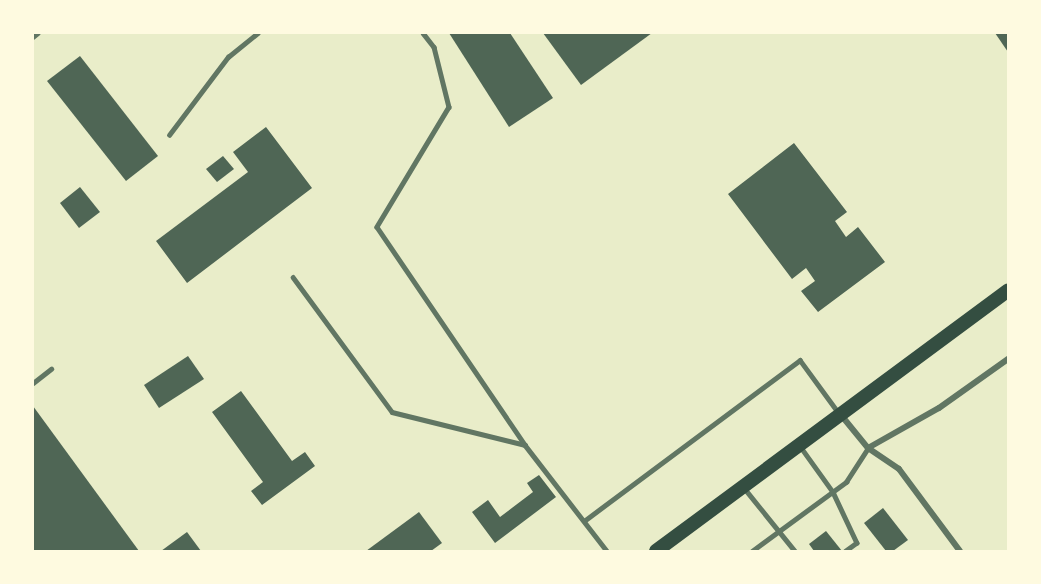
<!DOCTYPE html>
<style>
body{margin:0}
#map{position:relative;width:1041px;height:584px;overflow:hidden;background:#e9edc9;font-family:"Sofia Sans Condensed",sans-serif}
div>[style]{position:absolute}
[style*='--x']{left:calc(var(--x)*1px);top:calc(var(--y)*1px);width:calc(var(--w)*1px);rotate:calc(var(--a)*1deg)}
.building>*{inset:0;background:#4f6655}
.service>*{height:4.5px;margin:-2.25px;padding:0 2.25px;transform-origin:2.25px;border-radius:2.25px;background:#617663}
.minor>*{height:6px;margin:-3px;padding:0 3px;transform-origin:3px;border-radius:3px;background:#617663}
.primary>*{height:14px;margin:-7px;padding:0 7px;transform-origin:7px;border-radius:7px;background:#344e41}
span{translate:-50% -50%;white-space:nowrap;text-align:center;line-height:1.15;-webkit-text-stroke:4.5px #fefae0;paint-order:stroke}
.frame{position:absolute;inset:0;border:34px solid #fefae0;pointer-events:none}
</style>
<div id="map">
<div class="building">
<div style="clip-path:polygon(449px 33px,510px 33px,553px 98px,509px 127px)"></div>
<div style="clip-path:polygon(543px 33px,652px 33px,581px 85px)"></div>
<div style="clip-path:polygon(995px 33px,1008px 33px,1008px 52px)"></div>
<div style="clip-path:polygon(80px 56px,158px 156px,126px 181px,47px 81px)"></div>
<div style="clip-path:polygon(266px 127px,312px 188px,187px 283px,156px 241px,248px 172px,233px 152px)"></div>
<div style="clip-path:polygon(794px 143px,847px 212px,835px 221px,846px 237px,858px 227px,885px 262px,818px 312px,801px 291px,815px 281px,806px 268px,792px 279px,728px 194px)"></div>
<div style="clip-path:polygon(223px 156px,234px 169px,217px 182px,206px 169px)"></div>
<div style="clip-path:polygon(80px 187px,100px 212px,79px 228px,60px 203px)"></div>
<div style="clip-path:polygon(188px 356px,204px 379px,159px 408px,144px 385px)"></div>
<div style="clip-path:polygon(241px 391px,292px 461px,305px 452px,315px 466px,262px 505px,251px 491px,263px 482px,212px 412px)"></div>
<div style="clip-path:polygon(33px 406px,139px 551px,33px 551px)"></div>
<div style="clip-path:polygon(539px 475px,556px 497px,495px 543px,472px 512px,488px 500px,500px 517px,533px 492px,527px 483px)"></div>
<div style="clip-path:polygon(883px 508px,908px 540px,893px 551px,886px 551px,864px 523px)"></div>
<div style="clip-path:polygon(419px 512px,442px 543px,431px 551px,366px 551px)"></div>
<div style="clip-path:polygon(826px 531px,842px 551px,814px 551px,809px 544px)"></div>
<div style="clip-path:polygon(187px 532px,201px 551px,161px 551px)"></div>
</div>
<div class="service">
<div style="--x:423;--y:33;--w:18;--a:52"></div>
<div style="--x:434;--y:47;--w:62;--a:76"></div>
<div style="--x:449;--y:107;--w:140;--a:121"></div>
<div style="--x:377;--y:227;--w:263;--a:55.8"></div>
<div style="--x:525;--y:445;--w:134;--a:52.3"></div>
<div style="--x:169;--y:135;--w:98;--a:-52.9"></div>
<div style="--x:228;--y:57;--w:38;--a:-39"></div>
<div style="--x:293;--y:277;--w:167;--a:53.7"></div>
<div style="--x:392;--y:412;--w:137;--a:13.9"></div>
<div style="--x:33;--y:383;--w:23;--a:-38"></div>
<div style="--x:800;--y:446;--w:57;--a:54.3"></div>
<div style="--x:833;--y:492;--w:56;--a:64.8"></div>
<div style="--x:857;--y:543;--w:14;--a:144"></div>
<div style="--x:745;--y:489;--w:80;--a:51.1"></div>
<div style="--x:584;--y:521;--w:269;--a:-36.7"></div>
<div style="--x:800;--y:360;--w:64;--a:53.8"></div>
<div style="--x:752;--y:551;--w:117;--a:-36.3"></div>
<div style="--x:846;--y:482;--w:40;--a:-57.1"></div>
</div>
<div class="minor">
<div style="--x:33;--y:37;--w:6;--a:-39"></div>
<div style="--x:841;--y:415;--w:43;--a:50.7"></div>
<div style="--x:868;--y:448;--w:37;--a:34"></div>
<div style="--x:899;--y:469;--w:102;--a:53.4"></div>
<div style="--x:868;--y:448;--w:81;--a:-29.4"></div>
<div style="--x:939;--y:408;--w:85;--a:-35.4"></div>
</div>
<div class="primary">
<div style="--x:656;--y:551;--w:438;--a:-36.5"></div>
</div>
<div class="frame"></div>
</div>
